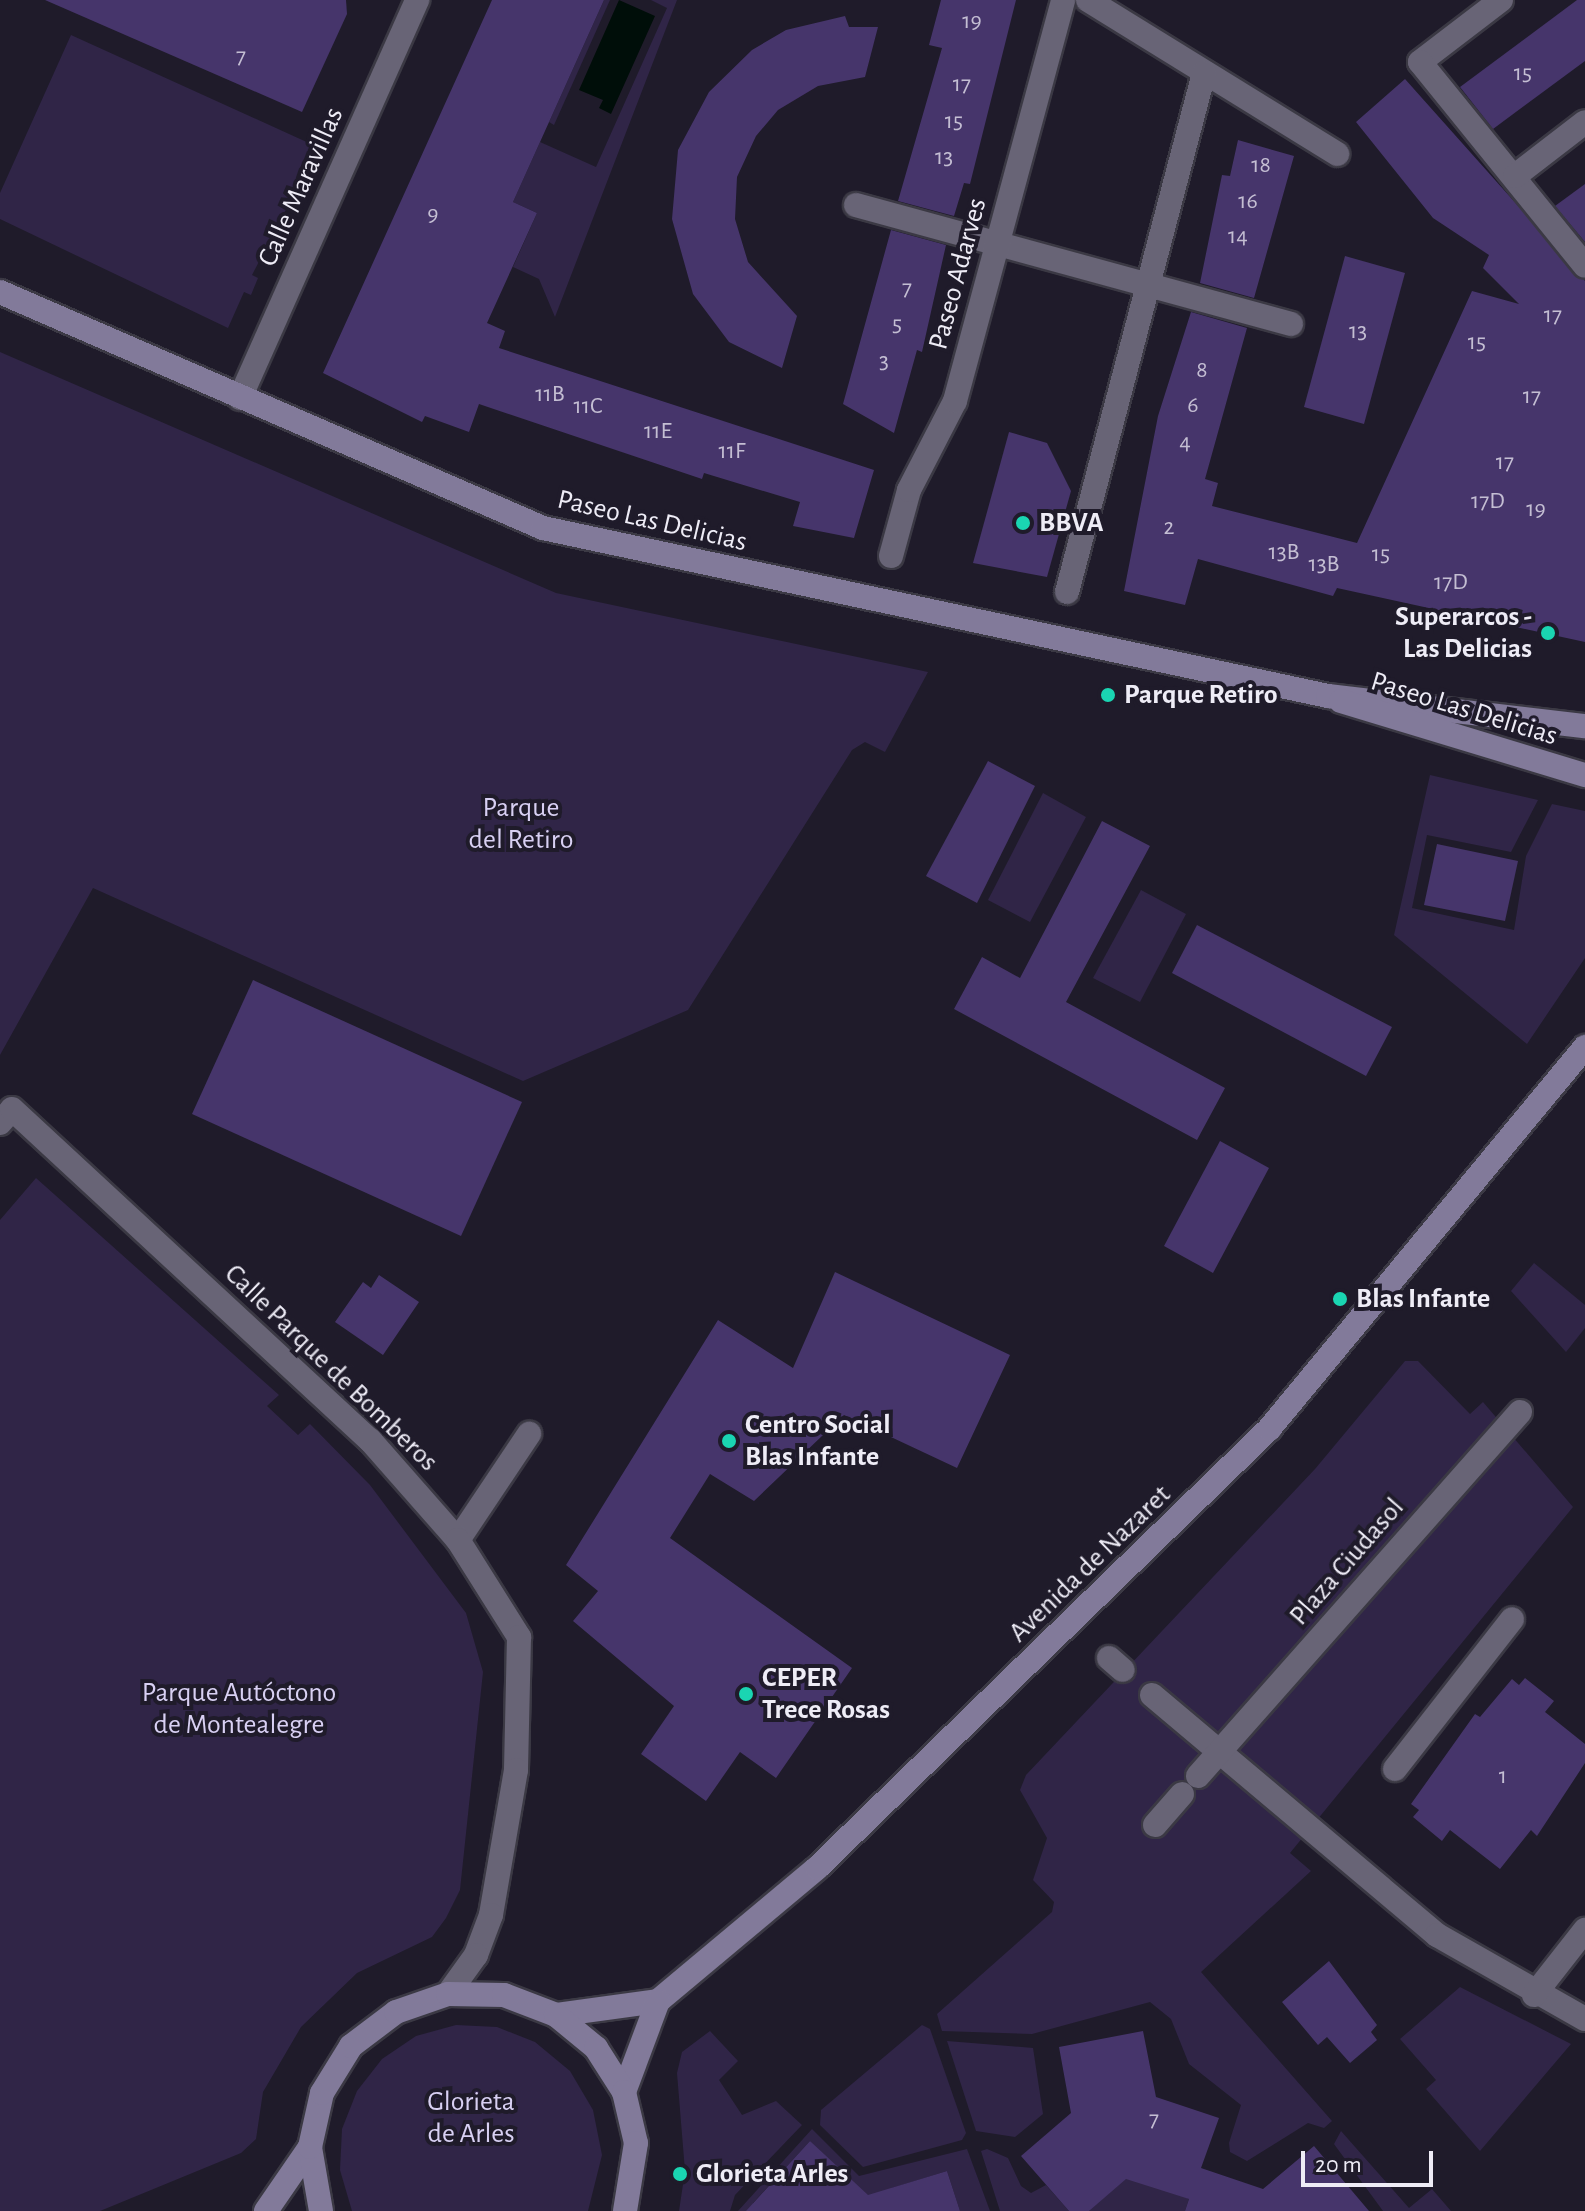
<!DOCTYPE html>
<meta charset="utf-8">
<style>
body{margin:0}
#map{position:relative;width:1585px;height:2211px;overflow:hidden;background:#1f1b2a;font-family:"Alegreya Sans",sans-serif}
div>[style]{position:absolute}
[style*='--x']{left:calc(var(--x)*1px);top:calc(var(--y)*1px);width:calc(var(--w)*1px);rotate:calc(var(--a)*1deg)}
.green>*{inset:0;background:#302547}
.water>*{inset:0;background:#000e09}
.building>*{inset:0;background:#46356b}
.roads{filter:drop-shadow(2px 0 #3b3944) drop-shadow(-2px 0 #3b3944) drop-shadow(0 2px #3b3944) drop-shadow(0 -2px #3b3944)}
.lane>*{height:24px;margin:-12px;padding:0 12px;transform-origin:12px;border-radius:12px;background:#686476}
.street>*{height:24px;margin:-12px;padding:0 12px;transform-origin:12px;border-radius:12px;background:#686476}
.secondary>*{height:24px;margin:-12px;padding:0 12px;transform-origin:12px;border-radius:12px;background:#827a9a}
.dots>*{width:22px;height:22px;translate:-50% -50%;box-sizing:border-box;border:4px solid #1f1b2a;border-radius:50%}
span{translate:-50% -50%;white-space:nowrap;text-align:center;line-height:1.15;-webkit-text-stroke:8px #1f1b2a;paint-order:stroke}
.number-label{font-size:24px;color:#c4bed3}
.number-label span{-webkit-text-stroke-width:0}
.street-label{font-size:28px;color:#eeecf6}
.poi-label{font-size:28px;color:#eeecf6;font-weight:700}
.left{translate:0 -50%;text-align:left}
.right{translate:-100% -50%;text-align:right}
.park-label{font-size:28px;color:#d8d0f3}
.scale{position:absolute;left:1301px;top:2151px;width:132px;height:36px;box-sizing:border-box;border:4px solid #eeecf6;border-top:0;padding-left:10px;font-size:24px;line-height:28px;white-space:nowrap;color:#eeecf6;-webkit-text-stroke:6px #1f1b2a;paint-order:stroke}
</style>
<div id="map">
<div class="green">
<div style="clip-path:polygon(604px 0,610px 0,554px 125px,549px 122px)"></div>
<div style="clip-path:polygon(651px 0,677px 0,555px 317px,539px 279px,513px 267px,537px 213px,513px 202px,540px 142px,596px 167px,667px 8px)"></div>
<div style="clip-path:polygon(71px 35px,311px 144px,301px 168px,306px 171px,252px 275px,258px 278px,251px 295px,244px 292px,228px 328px,0 219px,0 193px)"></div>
<div style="clip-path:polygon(0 352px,556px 593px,928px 672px,885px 752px,865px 742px,852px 750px,688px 1010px,523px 1081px,93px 888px,0 1055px)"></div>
<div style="clip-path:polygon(1430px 775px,1538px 800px,1511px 852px,1427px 835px,1412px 908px,1514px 930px,1526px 856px,1552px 804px,1585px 811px,1585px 958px,1527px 1044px,1394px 935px)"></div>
<div style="clip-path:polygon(1043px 793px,1086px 817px,1030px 922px,988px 900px)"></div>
<div style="clip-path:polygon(1141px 890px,1186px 914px,1140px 1002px,1093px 978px)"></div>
<div style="clip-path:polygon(36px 1178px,279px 1395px,267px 1406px,298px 1435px,310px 1424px,370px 1485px,466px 1613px,483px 1672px,460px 1890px,446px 1918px,432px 1937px,357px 1973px,301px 2027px,263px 2092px,256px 2139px,241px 2153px,100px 2211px,0 2211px,0 1220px)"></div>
<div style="clip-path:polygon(1534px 1263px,1585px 1305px,1585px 1328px,1566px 1352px,1511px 1291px)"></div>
<div style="clip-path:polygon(1405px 1361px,1418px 1361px,1470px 1414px,1483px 1402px,1573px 1507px,1290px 1853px,1311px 1871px,1201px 1972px,1332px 2121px,1324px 2128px,1308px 2123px,1247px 2161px,1230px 2152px,1229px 2143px,1241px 2105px,1189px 2064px,1171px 2019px,1150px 2002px,1032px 2034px,942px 2031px,937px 2014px,1052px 1912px,1054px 1902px,1033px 1880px,1047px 1838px,1020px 1790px,1026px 1775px,1315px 1469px)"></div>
<div style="clip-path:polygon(1460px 1987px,1571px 2044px,1480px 2151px,1426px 2089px,1436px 2080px,1400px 2039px)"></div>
<div style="clip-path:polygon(456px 2025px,497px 2027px,535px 2042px,570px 2071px,593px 2110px,602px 2155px,588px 2211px,352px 2211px,340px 2170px,342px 2129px,357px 2091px,382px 2059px,416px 2036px)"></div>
<div style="clip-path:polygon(922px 2025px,930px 2029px,966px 2133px,962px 2140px,863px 2167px,820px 2125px,821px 2110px)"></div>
<div style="clip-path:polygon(710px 2031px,738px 2061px,719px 2080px,742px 2115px,776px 2101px,802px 2125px,735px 2195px,730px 2211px,679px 2211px,685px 2171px,677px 2073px,682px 2052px)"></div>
<div style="clip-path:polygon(947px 2041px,1033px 2048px,1043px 2114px,1015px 2137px,976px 2131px)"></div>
<div style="clip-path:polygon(812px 2129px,859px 2176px,967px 2149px,990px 2211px,960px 2211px,947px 2171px,892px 2188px,871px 2208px,810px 2141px,753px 2203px,761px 2211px,738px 2211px)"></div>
<div style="clip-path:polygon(1341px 2131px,1409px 2208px,1432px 2189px,1451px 2211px,1383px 2211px,1334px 2144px)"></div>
<div style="clip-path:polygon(987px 2149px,1008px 2158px,1021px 2186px,1031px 2193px,1046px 2185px,1069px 2211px,1000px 2211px,981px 2151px)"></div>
<div style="clip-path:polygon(1125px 2166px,1189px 2199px,1185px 2211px,1089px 2211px)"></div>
</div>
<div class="water">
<div style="clip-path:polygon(619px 0,655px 16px,611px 114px,599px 108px,603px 100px,579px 90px)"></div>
</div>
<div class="building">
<div style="clip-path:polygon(45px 0,346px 0,347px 14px,302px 112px)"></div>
<div style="clip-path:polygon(492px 0,604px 0,513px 202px,537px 213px,487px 323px,505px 331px,499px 348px,874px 470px,854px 538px,793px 526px,800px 502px,704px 473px,702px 479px,479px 404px,469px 432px,425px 416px,422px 422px,323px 373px)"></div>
<div style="clip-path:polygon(941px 0,1016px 0,970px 184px,964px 183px,954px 216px,898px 201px,942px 48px,929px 45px)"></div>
<div style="clip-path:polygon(1577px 0,1585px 0,1585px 61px,1493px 129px,1460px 87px)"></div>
<div style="clip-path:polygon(845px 16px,849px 27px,878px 27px,865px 77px,818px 86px,778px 110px,756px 136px,737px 177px,735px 219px,748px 262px,797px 316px,782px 368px,729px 342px,693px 294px,672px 219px,678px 150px,709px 92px,752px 50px,786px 30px)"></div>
<div style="clip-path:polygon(1405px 79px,1585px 281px,1585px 642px,1337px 588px,1333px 596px,1198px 559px,1185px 605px,1124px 591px,1158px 416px,1191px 312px,1247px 328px,1205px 479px,1218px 483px,1212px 506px,1357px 543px,1472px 291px,1519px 304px,1483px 268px,1489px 255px,1433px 218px,1356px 122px)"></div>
<div style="clip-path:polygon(1238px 140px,1294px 156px,1254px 298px,1200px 283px,1222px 175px,1230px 176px)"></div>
<div style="clip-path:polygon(1585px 184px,1585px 242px,1555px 206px)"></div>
<div style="clip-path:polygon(891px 230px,946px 245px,922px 352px,917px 350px,894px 433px,843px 404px)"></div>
<div style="clip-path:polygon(1345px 256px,1405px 273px,1364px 424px,1304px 407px)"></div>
<div style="clip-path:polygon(1009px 432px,1047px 443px,1071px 491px,1047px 577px,973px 563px)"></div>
<div style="clip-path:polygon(988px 761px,1035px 786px,977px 903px,926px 876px)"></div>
<div style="clip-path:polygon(1102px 821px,1150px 846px,1066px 1002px,1225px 1088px,1197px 1140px,954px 1009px,982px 957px,1020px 978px)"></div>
<div style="clip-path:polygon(1437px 844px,1518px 861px,1505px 921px,1424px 905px)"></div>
<div style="clip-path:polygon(1197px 925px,1392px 1027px,1366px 1076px,1172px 973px)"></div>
<div style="clip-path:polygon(253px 980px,522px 1102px,461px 1236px,192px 1114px)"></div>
<div style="clip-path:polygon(1220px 1141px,1269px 1168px,1213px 1273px,1164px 1246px)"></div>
<div style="clip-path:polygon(835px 1272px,1010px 1355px,957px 1468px,844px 1415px,754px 1501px,710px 1474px,670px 1538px,852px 1668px,776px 1778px,740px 1752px,706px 1801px,641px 1754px,674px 1706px,573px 1621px,598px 1591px,566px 1565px,718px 1320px,793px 1368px)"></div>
<div style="clip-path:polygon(379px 1275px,419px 1302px,383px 1355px,335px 1322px,363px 1282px,371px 1288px)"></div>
<div style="clip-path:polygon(1525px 1678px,1554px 1701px,1545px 1712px,1585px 1744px,1585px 1763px,1537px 1836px,1531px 1830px,1500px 1869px,1450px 1830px,1442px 1841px,1413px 1817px,1419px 1810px,1411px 1804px,1475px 1714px,1480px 1717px,1512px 1679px,1519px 1685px)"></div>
<div style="clip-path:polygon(1329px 1961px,1377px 2025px,1371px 2032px,1377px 2040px,1350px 2063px,1327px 2037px,1318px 2045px,1282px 2002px)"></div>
<div style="clip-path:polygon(1143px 2031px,1156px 2097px,1219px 2118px,1201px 2168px,1263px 2189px,1314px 2146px,1369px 2211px,1185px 2211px,1189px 2199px,1126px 2179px,1089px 2211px,1069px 2211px,1021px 2156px,1071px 2113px,1059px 2047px)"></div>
<div style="clip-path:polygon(810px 2141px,868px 2195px,947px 2171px,960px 2211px,746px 2211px)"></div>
</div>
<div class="roads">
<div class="lane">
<div style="--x:458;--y:1540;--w:128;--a:-56.2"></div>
<div style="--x:1395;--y:1769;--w:190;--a:-52"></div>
</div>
<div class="street">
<div style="--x:1088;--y:0;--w:293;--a:31.7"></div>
<div style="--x:1501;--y:0;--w:102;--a:142.6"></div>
<div style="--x:1420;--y:62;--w:262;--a:51"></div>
<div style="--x:1515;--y:176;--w:88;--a:-37.6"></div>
<div style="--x:856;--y:205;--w:451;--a:15.3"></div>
<div style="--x:240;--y:398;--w:436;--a:-66"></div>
<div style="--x:891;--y:556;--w:68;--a:-74.7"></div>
<div style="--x:909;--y:490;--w:100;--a:-62.7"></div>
<div style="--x:955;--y:401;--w:415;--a:-74.9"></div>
<div style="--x:1067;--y:592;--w:537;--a:-75.21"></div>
<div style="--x:0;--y:1123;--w:18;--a:-49"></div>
<div style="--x:12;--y:1109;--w:488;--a:42.8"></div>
<div style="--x:370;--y:1440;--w:133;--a:48.7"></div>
<div style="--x:458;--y:1540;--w:115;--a:57.8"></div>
<div style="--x:519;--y:1637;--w:133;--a:91.3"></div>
<div style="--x:516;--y:1770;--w:147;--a:99.8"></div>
<div style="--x:491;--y:1915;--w:43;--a:110.6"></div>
<div style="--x:476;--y:1955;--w:48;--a:125.7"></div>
<div style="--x:1109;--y:1658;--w:18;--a:41"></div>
<div style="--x:1152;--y:1695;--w:373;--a:40.1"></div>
<div style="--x:1437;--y:1935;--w:170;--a:29.6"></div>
<div style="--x:1198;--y:1776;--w:486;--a:-48.5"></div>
<div style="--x:1155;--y:1825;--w:41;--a:-48.9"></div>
<div style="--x:1534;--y:1995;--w:83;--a:-51.9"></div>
</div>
<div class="secondary">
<div style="--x:0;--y:292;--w:592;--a:23.49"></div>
<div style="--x:543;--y:528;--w:803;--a:12.08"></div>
<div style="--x:1328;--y:696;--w:259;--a:6.7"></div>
<div style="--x:1341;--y:701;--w:255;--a:16.9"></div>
<div style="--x:556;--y:2015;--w:103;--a:-7.8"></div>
<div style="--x:658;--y:2001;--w:207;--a:-39.9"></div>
<div style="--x:817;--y:1868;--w:630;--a:-44.16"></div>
<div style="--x:1269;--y:1429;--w:496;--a:-50.4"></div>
<div style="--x:624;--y:2092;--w:97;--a:-69.5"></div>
<div style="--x:266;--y:2211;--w:78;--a:-55.5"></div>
<div style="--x:321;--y:2211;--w:65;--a:-99.8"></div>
<div style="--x:310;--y:2147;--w:55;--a:-77.5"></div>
<div style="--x:322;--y:2093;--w:55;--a:-58.3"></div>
<div style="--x:351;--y:2046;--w:56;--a:-37.1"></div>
<div style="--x:396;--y:2012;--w:55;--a:-19.1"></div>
<div style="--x:448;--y:1994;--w:56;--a:1"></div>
<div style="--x:504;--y:1995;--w:56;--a:21"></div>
<div style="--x:556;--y:2015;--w:52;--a:39.5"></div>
<div style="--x:596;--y:2048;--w:52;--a:57.5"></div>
<div style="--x:624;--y:2092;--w:52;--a:76.8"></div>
<div style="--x:636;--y:2143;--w:69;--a:99.2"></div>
</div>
</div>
<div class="dots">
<div style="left:1023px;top:523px;background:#1ad5b2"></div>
<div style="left:1548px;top:633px;background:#1ad5b2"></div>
<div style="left:1108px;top:695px;background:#1ad5b2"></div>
<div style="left:1340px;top:1299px;background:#1ad5b2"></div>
<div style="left:729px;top:1441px;background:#1ad5b2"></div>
<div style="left:746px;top:1694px;background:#1ad5b2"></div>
<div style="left:680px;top:2174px;background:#1ad5b2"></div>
</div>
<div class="number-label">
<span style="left:972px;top:22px">19</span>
<span style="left:241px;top:57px">7</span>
<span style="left:1523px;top:74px">15</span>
<span style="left:962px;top:85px">17</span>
<span style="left:954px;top:122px">15</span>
<span style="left:944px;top:158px">13</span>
<span style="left:1261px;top:166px">18</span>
<span style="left:1248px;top:202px">16</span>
<span style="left:433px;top:215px">9</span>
<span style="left:1238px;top:237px">14</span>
<span style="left:907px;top:289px">7</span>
<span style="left:1553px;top:316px">17</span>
<span style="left:897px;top:325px">5</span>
<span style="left:1358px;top:332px">13</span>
<span style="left:1477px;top:343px">15</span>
<span style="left:884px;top:362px">3</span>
<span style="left:1202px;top:371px">8</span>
<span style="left:550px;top:395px">11B</span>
<span style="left:1532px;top:397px">17</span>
<span style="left:1193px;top:406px">6</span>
<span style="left:588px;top:407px">11C</span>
<span style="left:658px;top:432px">11E</span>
<span style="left:1185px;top:443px">4</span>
<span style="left:732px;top:452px">11F</span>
<span style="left:1505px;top:463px">17</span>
<span style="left:1488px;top:502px">17D</span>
<span style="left:1536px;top:510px">19</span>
<span style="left:1169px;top:528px">2</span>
<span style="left:1284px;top:553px">13B</span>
<span style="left:1381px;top:555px">15</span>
<span style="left:1324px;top:565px">13B</span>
<span style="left:1451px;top:583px">17D</span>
<span style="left:1503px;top:1777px">1</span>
<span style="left:1154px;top:2120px">7</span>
</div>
<div class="street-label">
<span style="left:301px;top:187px;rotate:-66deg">Calle Maravillas</span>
<span style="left:958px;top:274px;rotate:-75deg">Paseo Adarves</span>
<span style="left:652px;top:521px;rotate:13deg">Paseo Las Delicias</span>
<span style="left:1464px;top:709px;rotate:17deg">Paseo Las Delicias</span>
<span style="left:331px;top:1368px;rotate:44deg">Calle Parque de Bomberos</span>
<span style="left:1347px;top:1562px;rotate:-49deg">Plaza Ciudasol</span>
<span style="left:1090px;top:1564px;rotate:-44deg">Avenida de Nazaret</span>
</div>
<div class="poi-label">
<span class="left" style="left:1039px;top:523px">BBVA</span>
<span class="right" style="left:1532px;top:633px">Superarcos -<br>Las Delicias</span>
<span class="left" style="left:1124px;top:695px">Parque Retiro</span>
<span class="left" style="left:1356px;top:1299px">Blas Infante</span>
<span class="left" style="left:745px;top:1441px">Centro Social<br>Blas Infante</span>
<span class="left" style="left:762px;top:1694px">CEPER<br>Trece Rosas</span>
<span class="left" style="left:696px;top:2174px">Glorieta Arles</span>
</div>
<div class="park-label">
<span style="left:521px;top:824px">Parque<br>del Retiro</span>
<span style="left:239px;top:1709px">Parque Autóctono<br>de Montealegre</span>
<span style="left:471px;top:2118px">Glorieta<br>de Arles</span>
</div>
<div class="scale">20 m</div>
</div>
